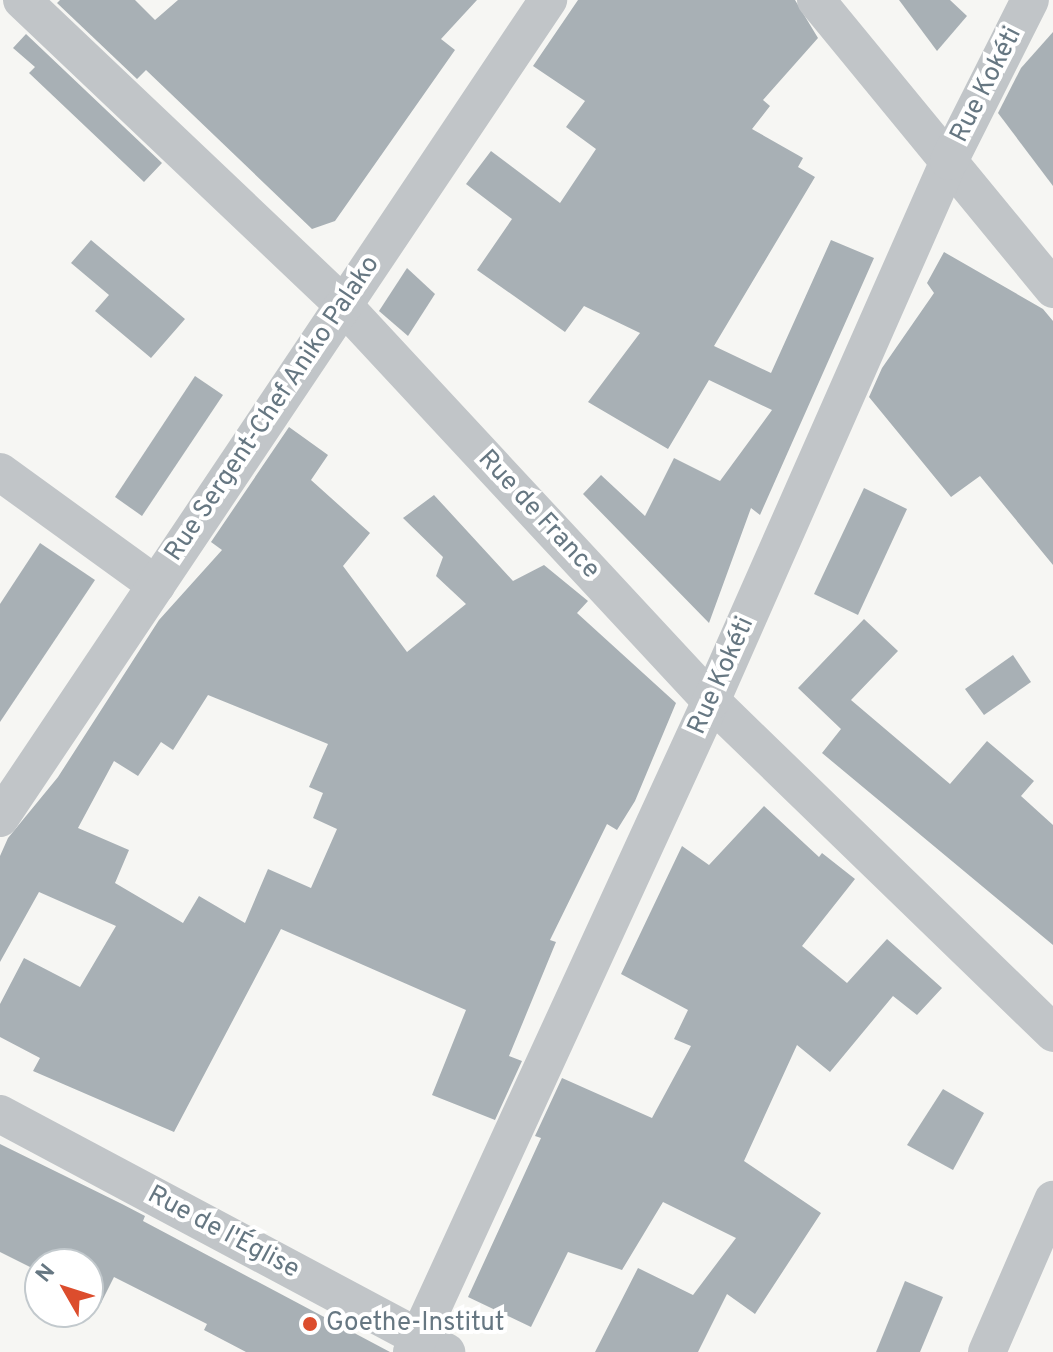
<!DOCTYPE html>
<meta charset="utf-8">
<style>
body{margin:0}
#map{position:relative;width:1053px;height:1352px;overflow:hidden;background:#f6f6f3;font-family:Overpass,sans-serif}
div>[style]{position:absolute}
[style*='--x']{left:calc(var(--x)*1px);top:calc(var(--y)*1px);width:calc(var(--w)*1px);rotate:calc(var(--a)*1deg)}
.building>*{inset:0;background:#a8b0b5}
.minor>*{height:38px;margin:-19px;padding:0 19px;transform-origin:19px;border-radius:19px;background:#c1c5c8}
.dots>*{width:22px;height:22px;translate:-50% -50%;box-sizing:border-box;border:4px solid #fff;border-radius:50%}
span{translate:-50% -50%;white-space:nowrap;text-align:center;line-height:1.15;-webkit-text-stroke:8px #fff;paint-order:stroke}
.street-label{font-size:26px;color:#667782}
.poi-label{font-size:26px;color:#667782}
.left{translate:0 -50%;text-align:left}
.north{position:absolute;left:24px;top:1248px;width:80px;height:80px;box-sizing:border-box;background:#fff;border:2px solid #c2c9cd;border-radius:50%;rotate:309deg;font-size:22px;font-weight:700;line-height:32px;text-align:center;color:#667782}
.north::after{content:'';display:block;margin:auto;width:28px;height:36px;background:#dc4d2d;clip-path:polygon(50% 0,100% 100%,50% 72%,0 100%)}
</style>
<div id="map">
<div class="building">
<div style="clip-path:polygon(60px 0,135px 0,155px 20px,178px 0,477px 0,441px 39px,455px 50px,335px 221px,312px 229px,146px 70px,137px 79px,57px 3px)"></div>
<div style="clip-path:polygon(578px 0,795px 0,818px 38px,763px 100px,770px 106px,752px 129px,803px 158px,798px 167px,815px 177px,714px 346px,771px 373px,831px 240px,874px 258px,760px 515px,751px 508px,709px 623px,583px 494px,601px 475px,645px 516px,674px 458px,720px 481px,772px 410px,709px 380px,668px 449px,588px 402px,640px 333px,584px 306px,565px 332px,477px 270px,512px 219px,466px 184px,491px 151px,560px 203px,596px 149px,566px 127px,585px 101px,533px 66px)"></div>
<div style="clip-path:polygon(899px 0,950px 0,967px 16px,937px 51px)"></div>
<div style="clip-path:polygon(1053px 32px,1053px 186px,998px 113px,1021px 68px)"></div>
<div style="clip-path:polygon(26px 34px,162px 163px,144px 182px,29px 73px,35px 67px,13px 48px)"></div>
<div style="clip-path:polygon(91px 240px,185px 319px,151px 358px,95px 311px,109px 295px,71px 263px)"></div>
<div style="clip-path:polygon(944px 252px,1043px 309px,1053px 321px,1053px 565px,980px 476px,951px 497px,869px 397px,882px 368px,934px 293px,927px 283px)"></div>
<div style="clip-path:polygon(407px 268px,435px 294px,408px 336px,379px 311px)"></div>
<div style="clip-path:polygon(195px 376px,223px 395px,142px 516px,115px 497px)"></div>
<div style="clip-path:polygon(evenodd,289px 427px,328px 455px,311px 480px,370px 533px,343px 566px,407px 652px,466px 604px,436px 576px,443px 557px,403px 518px,434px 495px,513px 581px,544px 565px,588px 601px,577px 613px,676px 703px,635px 801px,617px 830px,607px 824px,550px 940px,556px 942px,509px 1056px,522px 1061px,495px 1120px,432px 1095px,466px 1010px,281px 929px,174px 1132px,33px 1071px,40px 1058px,0 1037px,0 1004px,24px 958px,80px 987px,116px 926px,39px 892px,0 962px,0 856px,8px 838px,58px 777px,159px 620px,222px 550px,211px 542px,289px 427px,208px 695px,328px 744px,309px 787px,323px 793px,313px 818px,337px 829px,311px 888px,268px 869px,245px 923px,199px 896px,183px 923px,115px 883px,129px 850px,78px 828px,114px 761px,138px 776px,161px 742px,173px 750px,208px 695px)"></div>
<div style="clip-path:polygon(864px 488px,907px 509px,858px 615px,814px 594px)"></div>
<div style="clip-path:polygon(40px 543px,95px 580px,0 722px,0 604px)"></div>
<div style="clip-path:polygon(864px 619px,898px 651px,851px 700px,950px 784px,987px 741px,1034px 781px,1021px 796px,1053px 825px,1053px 945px,822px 753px,841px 729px,798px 688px)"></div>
<div style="clip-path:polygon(1013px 655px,1031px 682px,984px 715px,965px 689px)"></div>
<div style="clip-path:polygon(764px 806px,819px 857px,822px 853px,855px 879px,802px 946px,847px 983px,887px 939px,942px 988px,917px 1015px,893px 996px,830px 1072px,797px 1045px,744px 1161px,821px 1213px,755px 1314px,727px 1294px,698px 1352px,595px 1352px,638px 1268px,693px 1295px,736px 1238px,663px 1202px,622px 1270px,568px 1252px,531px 1327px,468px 1297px,541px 1138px,535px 1136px,562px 1078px,652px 1118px,691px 1046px,674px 1039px,688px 1010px,621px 974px,682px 846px,709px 865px)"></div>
<div style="clip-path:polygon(943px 1089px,984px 1113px,953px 1170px,907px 1145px)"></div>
<div style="clip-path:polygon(0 1144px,122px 1204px,145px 1216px,143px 1221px,390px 1352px,246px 1352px,204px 1330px,207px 1324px,114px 1277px,101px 1303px,88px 1296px,88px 1264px,40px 1264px,40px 1272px,0 1252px)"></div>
<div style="clip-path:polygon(905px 1281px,943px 1297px,920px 1352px,876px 1352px)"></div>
</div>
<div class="minor">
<div style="--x:22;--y:0;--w:443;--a:43.5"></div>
<div style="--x:343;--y:305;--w:541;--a:47.1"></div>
<div style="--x:711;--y:701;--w:477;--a:44.1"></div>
<div style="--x:816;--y:0;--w:374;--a:50.6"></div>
<div style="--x:0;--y:472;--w:193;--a:35.9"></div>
<div style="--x:0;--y:818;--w:985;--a:-56.18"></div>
<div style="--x:0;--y:1114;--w:506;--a:28.09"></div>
<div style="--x:412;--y:1352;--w:716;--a:-65.33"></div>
<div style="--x:711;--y:701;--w:590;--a:-66.21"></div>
<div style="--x:949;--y:161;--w:180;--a:-63.3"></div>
<div style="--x:987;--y:1352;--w:166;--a:-66.5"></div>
</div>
<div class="dots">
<div style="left:310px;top:1324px;background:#dc4d2d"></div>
</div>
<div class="street-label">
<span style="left:987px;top:85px;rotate:-63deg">Rue Kokéti</span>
<span style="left:273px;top:409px;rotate:-56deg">Rue Sergent-Chef Aniko Palako</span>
<span style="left:538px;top:515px;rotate:47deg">Rue de France</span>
<span style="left:722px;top:676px;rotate:-66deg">Rue Kokéti</span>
<span style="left:223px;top:1233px;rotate:28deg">Rue de l'Église</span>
</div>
<div class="poi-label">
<span class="left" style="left:326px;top:1324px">Goethe-Institut</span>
</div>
<div class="north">N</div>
</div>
